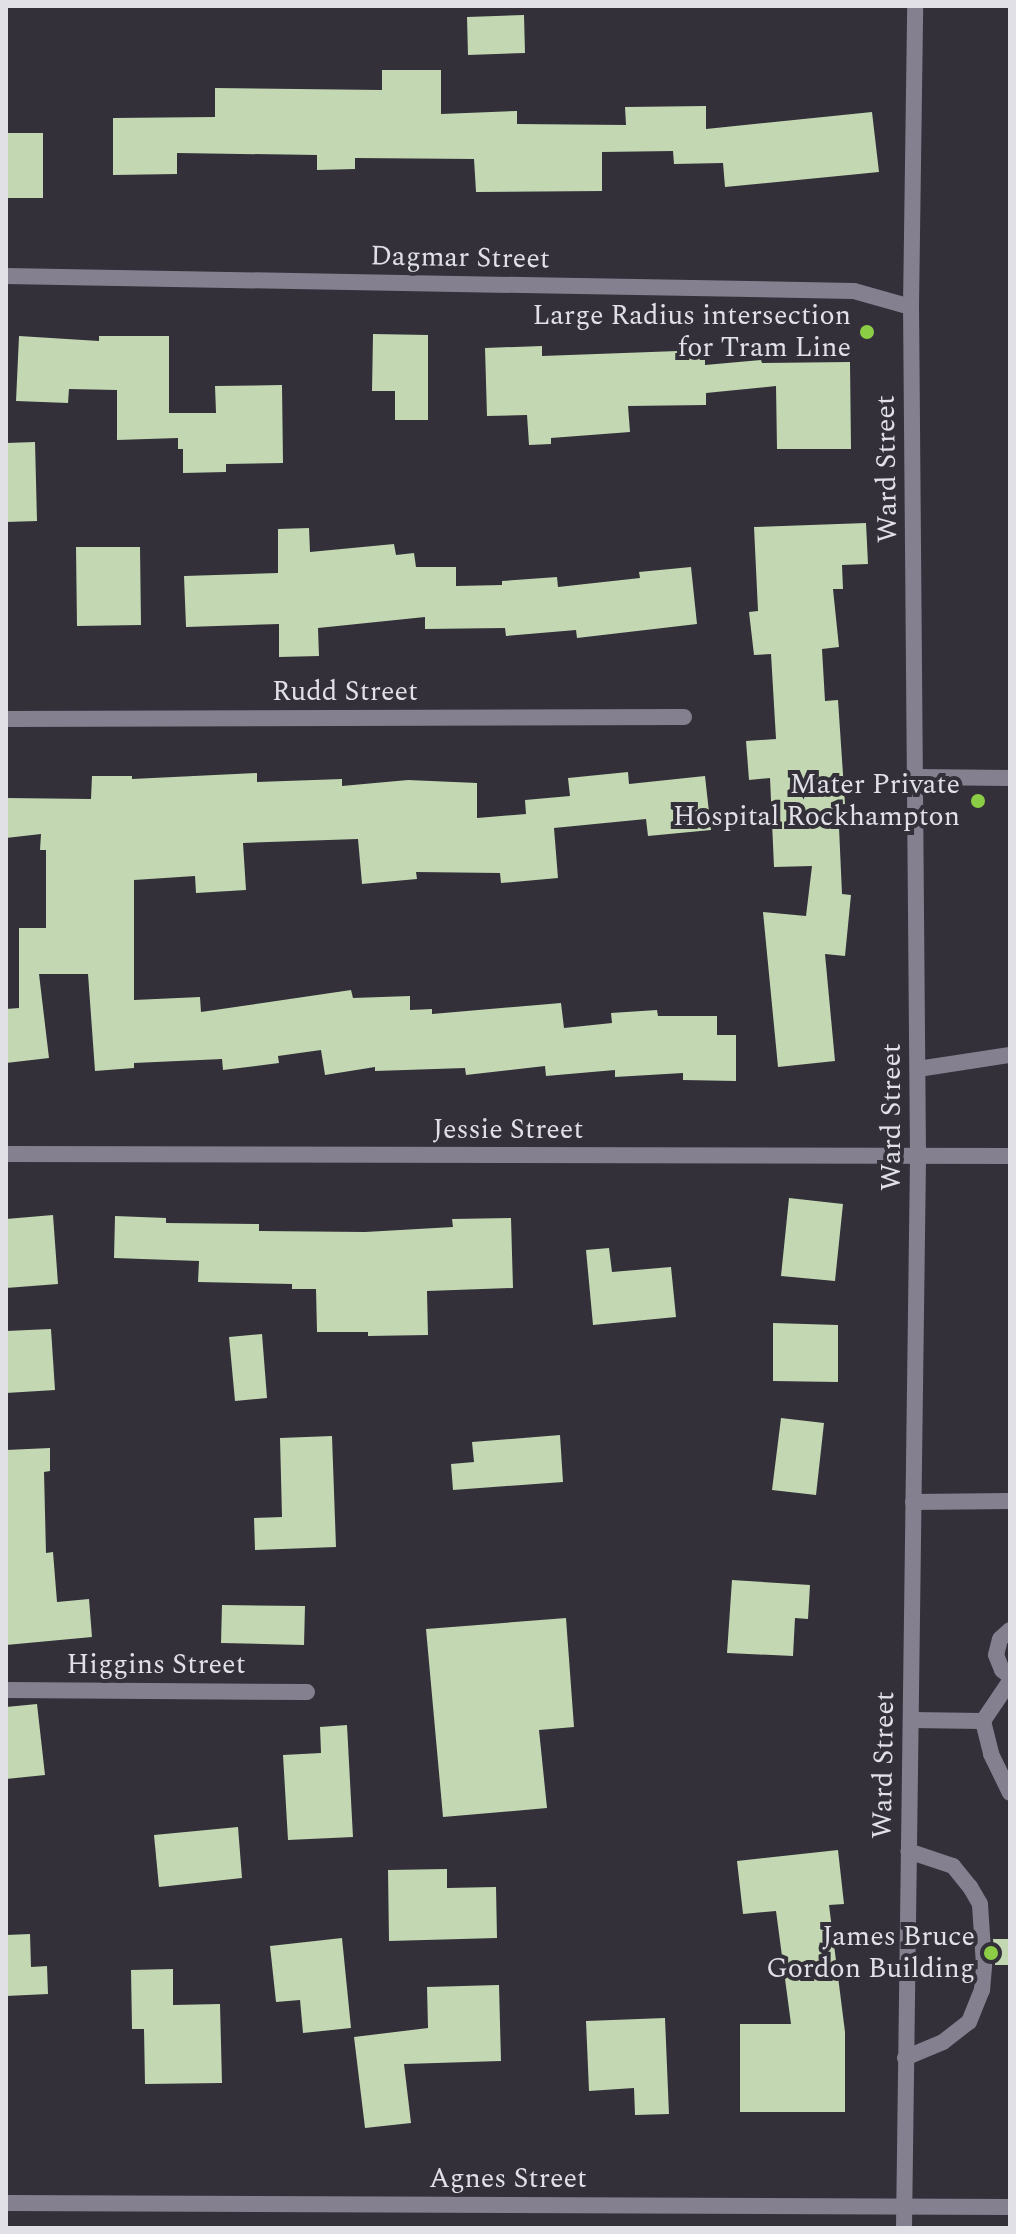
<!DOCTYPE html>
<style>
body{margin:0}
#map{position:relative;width:1016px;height:2234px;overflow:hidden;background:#33303a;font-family:Spectral,serif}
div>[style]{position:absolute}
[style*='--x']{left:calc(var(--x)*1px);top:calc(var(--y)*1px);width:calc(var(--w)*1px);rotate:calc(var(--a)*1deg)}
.building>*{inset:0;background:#c2d7b2}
.service>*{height:16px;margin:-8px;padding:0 8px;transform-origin:8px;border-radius:8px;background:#858090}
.minor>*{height:16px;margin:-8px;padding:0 8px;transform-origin:8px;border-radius:8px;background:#858090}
.dots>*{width:22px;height:22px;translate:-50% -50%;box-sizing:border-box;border:4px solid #33303a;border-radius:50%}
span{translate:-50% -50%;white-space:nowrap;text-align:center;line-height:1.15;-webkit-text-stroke:8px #33303a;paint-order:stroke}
.street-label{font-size:28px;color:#e1e0e6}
.poi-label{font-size:28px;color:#e1e0e6}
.right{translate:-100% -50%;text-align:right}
.frame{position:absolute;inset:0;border:8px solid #e1e0e6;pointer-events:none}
</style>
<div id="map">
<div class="building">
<div style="clip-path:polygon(524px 15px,525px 53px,468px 55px,467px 17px)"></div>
<div style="clip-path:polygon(382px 70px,441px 70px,441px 114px,517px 111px,517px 124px,626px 125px,625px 107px,706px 106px,706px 129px,872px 112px,879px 172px,725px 187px,723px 163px,674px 164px,673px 151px,602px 152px,602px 191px,476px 192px,474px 159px,355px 158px,355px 169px,317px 170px,317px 155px,177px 153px,177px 174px,113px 175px,113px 118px,215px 117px,215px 88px,382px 90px)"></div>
<div style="clip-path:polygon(6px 133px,43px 133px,43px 198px,6px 198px)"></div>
<div style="clip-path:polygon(373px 334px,428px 335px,428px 420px,395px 420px,395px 391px,372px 391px)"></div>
<div style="clip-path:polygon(19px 336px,99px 341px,99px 336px,169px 336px,169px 413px,216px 413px,215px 386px,282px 385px,283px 463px,226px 464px,226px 472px,183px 473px,183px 449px,178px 449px,178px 438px,117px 440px,117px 390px,69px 389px,68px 403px,16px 401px)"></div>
<div style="clip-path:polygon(542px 346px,542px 356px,705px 350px,705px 365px,761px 360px,762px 363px,850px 362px,851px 449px,777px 449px,776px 386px,706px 393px,706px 405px,628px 406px,630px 432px,551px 438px,551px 444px,529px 445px,527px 415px,487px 416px,485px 348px)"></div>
<div style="clip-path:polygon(35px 442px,37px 521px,6px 522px,6px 443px)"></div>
<div style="clip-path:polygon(866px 523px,868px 564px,842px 565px,843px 589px,833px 589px,839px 647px,822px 649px,825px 701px,838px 700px,845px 804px,838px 805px,842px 894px,851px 895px,845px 956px,825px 954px,835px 1061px,778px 1067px,763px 912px,806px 916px,812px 866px,774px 867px,770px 778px,749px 780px,746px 741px,776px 739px,771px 654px,754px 655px,749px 612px,758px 611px,754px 527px)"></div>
<div style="clip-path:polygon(309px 528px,310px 552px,394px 544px,396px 555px,414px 553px,416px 567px,456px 567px,456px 586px,502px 585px,502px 581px,557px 577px,558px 587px,640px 578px,639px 572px,691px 567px,697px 624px,577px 638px,576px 630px,506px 636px,505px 628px,425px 629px,425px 617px,318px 628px,319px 656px,279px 657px,279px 624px,186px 627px,184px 576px,278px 573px,278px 529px)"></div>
<div style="clip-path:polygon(76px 547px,140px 547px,141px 625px,77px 626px)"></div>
<div style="clip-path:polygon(628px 772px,629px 784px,705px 776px,711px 830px,648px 836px,646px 819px,554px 828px,558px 878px,501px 883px,500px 873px,416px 872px,417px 879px,362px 884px,358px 839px,243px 843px,246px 890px,196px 893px,195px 876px,134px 880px,134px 1000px,200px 997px,201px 1012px,351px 990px,353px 998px,410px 996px,410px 1010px,432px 1009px,432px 1014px,561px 1003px,564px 1028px,612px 1023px,611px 1013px,657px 1010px,658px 1016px,717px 1016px,717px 1035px,736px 1035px,736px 1081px,683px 1080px,683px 1073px,615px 1077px,615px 1070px,546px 1076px,545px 1066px,466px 1075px,465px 1068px,375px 1071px,375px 1067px,325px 1075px,321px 1050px,278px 1056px,279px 1063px,223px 1070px,222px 1059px,134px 1063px,134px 1068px,95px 1071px,88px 974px,39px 974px,49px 1058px,6px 1063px,6px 1009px,19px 1008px,19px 928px,46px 928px,46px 850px,40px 850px,41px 834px,6px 838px,6px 798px,91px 799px,92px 776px,132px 776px,132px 779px,257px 773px,257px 782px,342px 779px,342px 786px,408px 780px,477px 783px,477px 818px,526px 814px,525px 800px,570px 796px,568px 778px)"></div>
<div style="clip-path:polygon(789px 1198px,843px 1204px,835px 1281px,781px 1276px)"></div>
<div style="clip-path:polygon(53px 1215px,58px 1284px,6px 1288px,6px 1219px)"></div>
<div style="clip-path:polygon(115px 1216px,166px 1218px,166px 1223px,259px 1224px,259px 1231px,365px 1232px,453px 1227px,452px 1219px,511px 1218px,513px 1288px,427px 1291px,428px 1335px,368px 1336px,368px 1332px,317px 1332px,316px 1289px,292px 1289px,292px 1284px,198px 1282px,199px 1261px,114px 1258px)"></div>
<div style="clip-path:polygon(609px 1248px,612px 1272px,671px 1267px,676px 1317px,593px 1325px,586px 1250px)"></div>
<div style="clip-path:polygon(773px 1323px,838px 1325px,838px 1382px,773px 1381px)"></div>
<div style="clip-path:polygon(51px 1329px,55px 1390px,6px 1393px,6px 1331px)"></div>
<div style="clip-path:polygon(262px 1334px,267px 1398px,235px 1401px,229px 1337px)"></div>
<div style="clip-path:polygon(781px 1418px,824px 1423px,816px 1495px,772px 1490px)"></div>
<div style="clip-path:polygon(560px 1435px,563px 1482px,453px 1490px,451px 1464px,474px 1462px,472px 1442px)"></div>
<div style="clip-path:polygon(332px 1436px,336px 1547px,255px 1550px,254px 1518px,282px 1517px,280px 1438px)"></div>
<div style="clip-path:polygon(50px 1448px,50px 1471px,44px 1472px,46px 1553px,53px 1552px,57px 1602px,89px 1599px,92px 1637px,6px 1645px,6px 1450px)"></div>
<div style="clip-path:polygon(732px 1580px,810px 1585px,808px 1619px,795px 1618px,793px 1656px,727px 1653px)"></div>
<div style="clip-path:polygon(222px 1605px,305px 1606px,304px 1645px,221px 1643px)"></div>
<div style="clip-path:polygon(566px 1618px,574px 1727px,539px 1730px,547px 1808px,443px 1817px,426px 1629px)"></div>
<div style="clip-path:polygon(37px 1704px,45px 1775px,6px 1779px,6px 1707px)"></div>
<div style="clip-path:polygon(347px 1725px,353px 1837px,288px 1840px,283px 1755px,321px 1753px,320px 1727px)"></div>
<div style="clip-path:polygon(238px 1827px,242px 1878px,159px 1887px,154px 1835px)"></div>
<div style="clip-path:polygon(838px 1850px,844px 1904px,829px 1905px,845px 2032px,845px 2112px,740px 2112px,740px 2024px,791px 2024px,776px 1911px,743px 1914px,737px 1861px)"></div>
<div style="clip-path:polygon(447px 1869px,447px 1888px,496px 1887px,497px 1938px,389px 1941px,388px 1870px)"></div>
<div style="clip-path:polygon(30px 1934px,31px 1967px,47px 1966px,48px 1994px,6px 1996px,6px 1935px)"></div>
<div style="clip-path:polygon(342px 1938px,351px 2028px,303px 2033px,300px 2000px,276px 2002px,270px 1946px)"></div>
<div style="clip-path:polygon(993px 1939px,1010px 1939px,1010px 1965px,995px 1965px)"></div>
<div style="clip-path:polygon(173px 1969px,173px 2005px,220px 2004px,222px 2083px,145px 2084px,144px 2029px,132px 2029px,131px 1970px)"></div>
<div style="clip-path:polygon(499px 1985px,501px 2061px,404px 2064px,411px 2123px,365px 2128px,354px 2037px,428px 2028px,427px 1987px)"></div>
<div style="clip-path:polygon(665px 2018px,669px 2114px,635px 2115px,634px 2088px,589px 2091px,586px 2021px)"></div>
</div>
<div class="service">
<div style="--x:915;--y:777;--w:95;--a:0.6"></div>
<div style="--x:918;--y:1069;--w:93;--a:-8.7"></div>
<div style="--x:913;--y:1502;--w:97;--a:-0.6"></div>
<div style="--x:1010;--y:1630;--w:13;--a:138"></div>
<div style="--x:1000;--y:1639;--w:16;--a:104"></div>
<div style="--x:996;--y:1655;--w:16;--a:68"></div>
<div style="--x:1002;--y:1670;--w:10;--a:37"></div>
<div style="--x:911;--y:1720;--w:72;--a:0.8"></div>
<div style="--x:983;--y:1721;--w:48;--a:-56"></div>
<div style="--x:983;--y:1721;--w:34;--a:76"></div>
<div style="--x:991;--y:1754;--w:43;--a:64"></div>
<div style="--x:905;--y:2058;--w:41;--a:-22.8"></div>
<div style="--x:943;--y:2042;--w:33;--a:-38"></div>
<div style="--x:969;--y:2022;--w:35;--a:-68"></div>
<div style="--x:982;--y:1990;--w:25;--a:-85"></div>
<div style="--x:984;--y:1965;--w:61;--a:-93.8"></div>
<div style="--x:980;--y:1904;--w:20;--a:-120"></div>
<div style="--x:970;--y:1887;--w:27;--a:-129"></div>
<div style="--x:953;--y:1866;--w:47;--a:-161.6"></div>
</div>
<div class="minor">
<div style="--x:6;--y:276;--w:848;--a:1.01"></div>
<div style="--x:854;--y:291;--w:59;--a:15.7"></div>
<div style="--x:6;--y:719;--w:678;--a:-0.17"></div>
<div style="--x:6;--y:1154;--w:1004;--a:0.11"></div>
<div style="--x:6;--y:1690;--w:301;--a:0.4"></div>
<div style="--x:6;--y:2203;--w:1004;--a:0.23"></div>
<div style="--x:904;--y:2228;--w:1072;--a:-89.25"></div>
<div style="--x:918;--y:1156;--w:849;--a:-90.47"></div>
<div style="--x:911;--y:307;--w:301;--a:-89.2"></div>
</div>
<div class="dots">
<div style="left:867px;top:332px;background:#8bce46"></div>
<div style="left:978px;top:801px;background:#8bce46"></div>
<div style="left:991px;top:1953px;background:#8bce46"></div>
</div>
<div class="street-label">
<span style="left:460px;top:258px;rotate:1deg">Dagmar Street</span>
<span style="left:887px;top:469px;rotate:-91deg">Ward Street</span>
<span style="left:345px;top:692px">Rudd Street</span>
<span style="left:892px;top:1117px;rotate:-90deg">Ward Street</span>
<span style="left:508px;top:1130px">Jessie Street</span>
<span style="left:156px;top:1665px">Higgins Street</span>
<span style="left:884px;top:1765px;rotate:-89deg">Ward Street</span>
<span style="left:508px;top:2179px">Agnes Street</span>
</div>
<div class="poi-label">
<span class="right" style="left:851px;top:332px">Large Radius intersection<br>for Tram Line</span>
<span class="right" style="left:960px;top:801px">Mater Private<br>Hospital Rockhampton</span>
<span class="right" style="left:975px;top:1953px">James Bruce<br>Gordon Building</span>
</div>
<div class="frame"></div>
</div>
